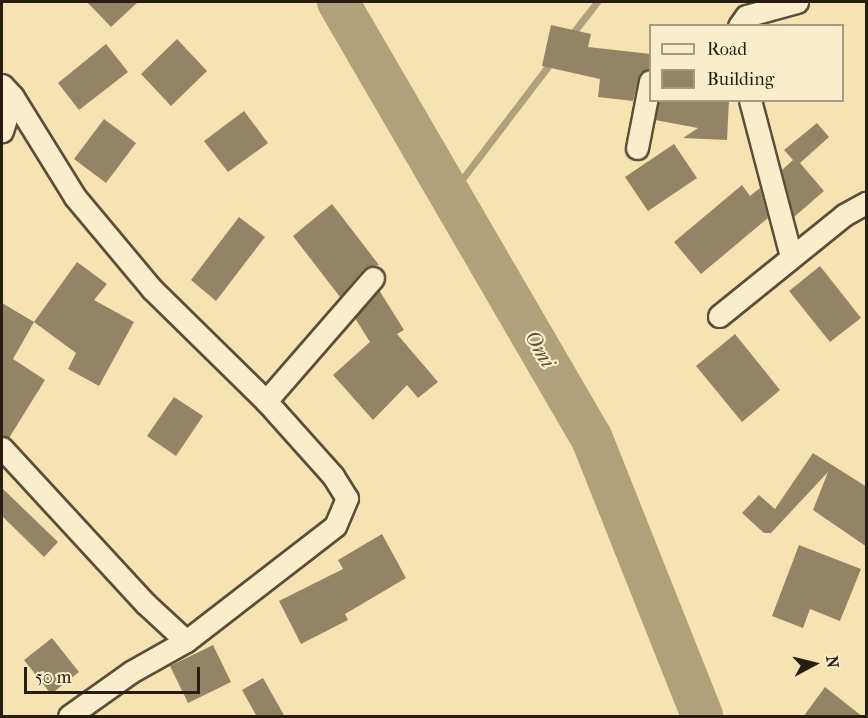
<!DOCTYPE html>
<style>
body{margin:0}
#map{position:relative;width:868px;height:718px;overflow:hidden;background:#f6e3b1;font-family:"IM FELL French Canon",serif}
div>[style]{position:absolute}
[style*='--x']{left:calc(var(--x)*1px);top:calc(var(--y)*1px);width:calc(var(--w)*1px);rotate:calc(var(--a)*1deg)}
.stream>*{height:7px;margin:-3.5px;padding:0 3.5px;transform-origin:3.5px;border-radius:3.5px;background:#b0a07b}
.river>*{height:42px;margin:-21px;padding:0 21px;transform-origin:21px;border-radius:21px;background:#b0a07b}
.building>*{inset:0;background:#938465}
.roads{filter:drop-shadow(2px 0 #5c4e3a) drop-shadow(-2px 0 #5c4e3a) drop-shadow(0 2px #5c4e3a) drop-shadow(0 -2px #5c4e3a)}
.minor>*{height:21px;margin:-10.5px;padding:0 10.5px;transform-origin:10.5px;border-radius:10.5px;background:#f9edcc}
span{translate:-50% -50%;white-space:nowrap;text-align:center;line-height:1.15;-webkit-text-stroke:4.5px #f9edcc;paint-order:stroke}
.water-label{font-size:21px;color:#5e513d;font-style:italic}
.frame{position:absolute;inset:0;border:3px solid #281d13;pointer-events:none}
.legend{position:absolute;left:649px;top:24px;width:195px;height:78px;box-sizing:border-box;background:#f9edcc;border:2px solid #a59a82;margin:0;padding:8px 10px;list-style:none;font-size:18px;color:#281d13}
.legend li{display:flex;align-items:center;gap:12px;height:30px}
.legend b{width:30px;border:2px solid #a59a82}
.north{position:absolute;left:784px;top:634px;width:60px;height:60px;-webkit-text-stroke:4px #f9edcc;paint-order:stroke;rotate:83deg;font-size:16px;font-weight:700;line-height:24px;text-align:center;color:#281d13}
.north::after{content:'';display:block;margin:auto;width:21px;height:27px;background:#281d13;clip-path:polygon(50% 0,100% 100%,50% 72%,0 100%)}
.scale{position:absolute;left:24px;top:667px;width:176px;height:27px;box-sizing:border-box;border:3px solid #281d13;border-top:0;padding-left:8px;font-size:18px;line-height:21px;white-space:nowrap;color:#281d13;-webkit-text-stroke:4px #f9edcc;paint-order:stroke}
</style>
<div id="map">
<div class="stream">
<div style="--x:569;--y:38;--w:46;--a:-52.1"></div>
<div style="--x:450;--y:195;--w:168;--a:-52.7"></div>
</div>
<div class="river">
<div style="--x:338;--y:2;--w:505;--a:59.83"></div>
<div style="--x:592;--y:439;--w:298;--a:68.3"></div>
</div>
<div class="building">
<div style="clip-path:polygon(87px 2px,138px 2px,111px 27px)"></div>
<div style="clip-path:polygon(551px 25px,591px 34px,588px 47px,651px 54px,651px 69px,640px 73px,633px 101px,598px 97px,600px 79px,542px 66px)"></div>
<div style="clip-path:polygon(177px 39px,207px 71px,171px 106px,141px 74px)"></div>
<div style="clip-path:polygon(106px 44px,128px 72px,79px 110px,58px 83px)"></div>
<div style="clip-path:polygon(659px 100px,729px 100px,727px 140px,683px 138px,698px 128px,655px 120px)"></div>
<div style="clip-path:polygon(244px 111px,268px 143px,228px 172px,204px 141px)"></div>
<div style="clip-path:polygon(104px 119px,136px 143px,106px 183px,74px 159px)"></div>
<div style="clip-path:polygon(817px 123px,829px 137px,800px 163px,824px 191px,794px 217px,782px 170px,793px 160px,784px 150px)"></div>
<div style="clip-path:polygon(674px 144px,697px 178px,648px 211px,625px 177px)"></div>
<div style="clip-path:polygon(742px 185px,750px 196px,760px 188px,768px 218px,701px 274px,674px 242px)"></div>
<div style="clip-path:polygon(332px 204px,379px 265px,364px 269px,340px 297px,293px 236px)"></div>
<div style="clip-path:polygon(239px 217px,265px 237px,216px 301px,191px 280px)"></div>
<div style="clip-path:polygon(77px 262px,107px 284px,94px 300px,134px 322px,99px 386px,68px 369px,76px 353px,34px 322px)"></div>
<div style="clip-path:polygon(820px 266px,861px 318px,830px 342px,789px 291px)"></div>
<div style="clip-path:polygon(379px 290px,404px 330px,397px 334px,438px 382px,418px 398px,407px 385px,373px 420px,333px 375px,370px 342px,355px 318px)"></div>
<div style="clip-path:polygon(2px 303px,34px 322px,13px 359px,45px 380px,9px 438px,2px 436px)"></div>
<div style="clip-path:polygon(735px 334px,780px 390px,742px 422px,696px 366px)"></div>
<div style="clip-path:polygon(174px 397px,203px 416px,176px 456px,147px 436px)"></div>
<div style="clip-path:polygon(813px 453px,867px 487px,867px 547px,813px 510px,828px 472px,771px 533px,764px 533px,742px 513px,759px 495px,775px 509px)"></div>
<div style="clip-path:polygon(2px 488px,58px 542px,44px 557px,2px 516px)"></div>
<div style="clip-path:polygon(382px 534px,406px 578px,345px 614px,348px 620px,301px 644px,279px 601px,343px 569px,338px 560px)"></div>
<div style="clip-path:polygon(799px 545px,861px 569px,840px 621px,810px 609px,803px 628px,772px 616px)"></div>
<div style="clip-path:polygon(52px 638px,79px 672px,51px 694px,24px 660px)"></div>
<div style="clip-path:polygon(213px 645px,231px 682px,188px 703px,170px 666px)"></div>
<div style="clip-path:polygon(263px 678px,285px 717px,257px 717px,242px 690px)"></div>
<div style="clip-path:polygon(825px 687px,863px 717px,803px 717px)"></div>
</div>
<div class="roads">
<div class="minor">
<div style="--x:739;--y:26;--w:12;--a:-55"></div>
<div style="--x:746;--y:16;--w:53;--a:-15.4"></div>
<div style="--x:2;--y:85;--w:16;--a:47"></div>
<div style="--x:13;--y:97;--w:36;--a:108"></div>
<div style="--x:13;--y:97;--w:118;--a:58.2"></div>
<div style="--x:75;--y:197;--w:120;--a:50.1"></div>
<div style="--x:152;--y:289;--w:160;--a:44.5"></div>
<div style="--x:266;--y:401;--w:101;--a:48.2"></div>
<div style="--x:333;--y:476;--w:26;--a:58"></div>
<div style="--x:347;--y:498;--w:30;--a:113"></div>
<div style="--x:335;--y:526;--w:188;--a:142.3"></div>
<div style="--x:186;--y:641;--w:63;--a:150.6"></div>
<div style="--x:131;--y:672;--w:76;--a:144.6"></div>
<div style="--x:750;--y:100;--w:161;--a:75.3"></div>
<div style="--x:637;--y:148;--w:68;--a:-79"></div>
<div style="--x:719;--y:316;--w:161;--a:-38.9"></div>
<div style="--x:844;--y:215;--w:25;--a:-29"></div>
<div style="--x:266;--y:401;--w:163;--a:-49"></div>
<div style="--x:2;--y:448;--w:212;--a:47.3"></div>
<div style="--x:146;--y:604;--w:54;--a:42.8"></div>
</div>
</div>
<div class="water-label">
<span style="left:540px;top:349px;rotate:60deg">Omi</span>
</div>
<div class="frame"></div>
<ul class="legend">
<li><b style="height:8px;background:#f9edcc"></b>Road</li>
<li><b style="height:16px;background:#938465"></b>Building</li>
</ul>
<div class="north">N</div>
<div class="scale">50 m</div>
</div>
